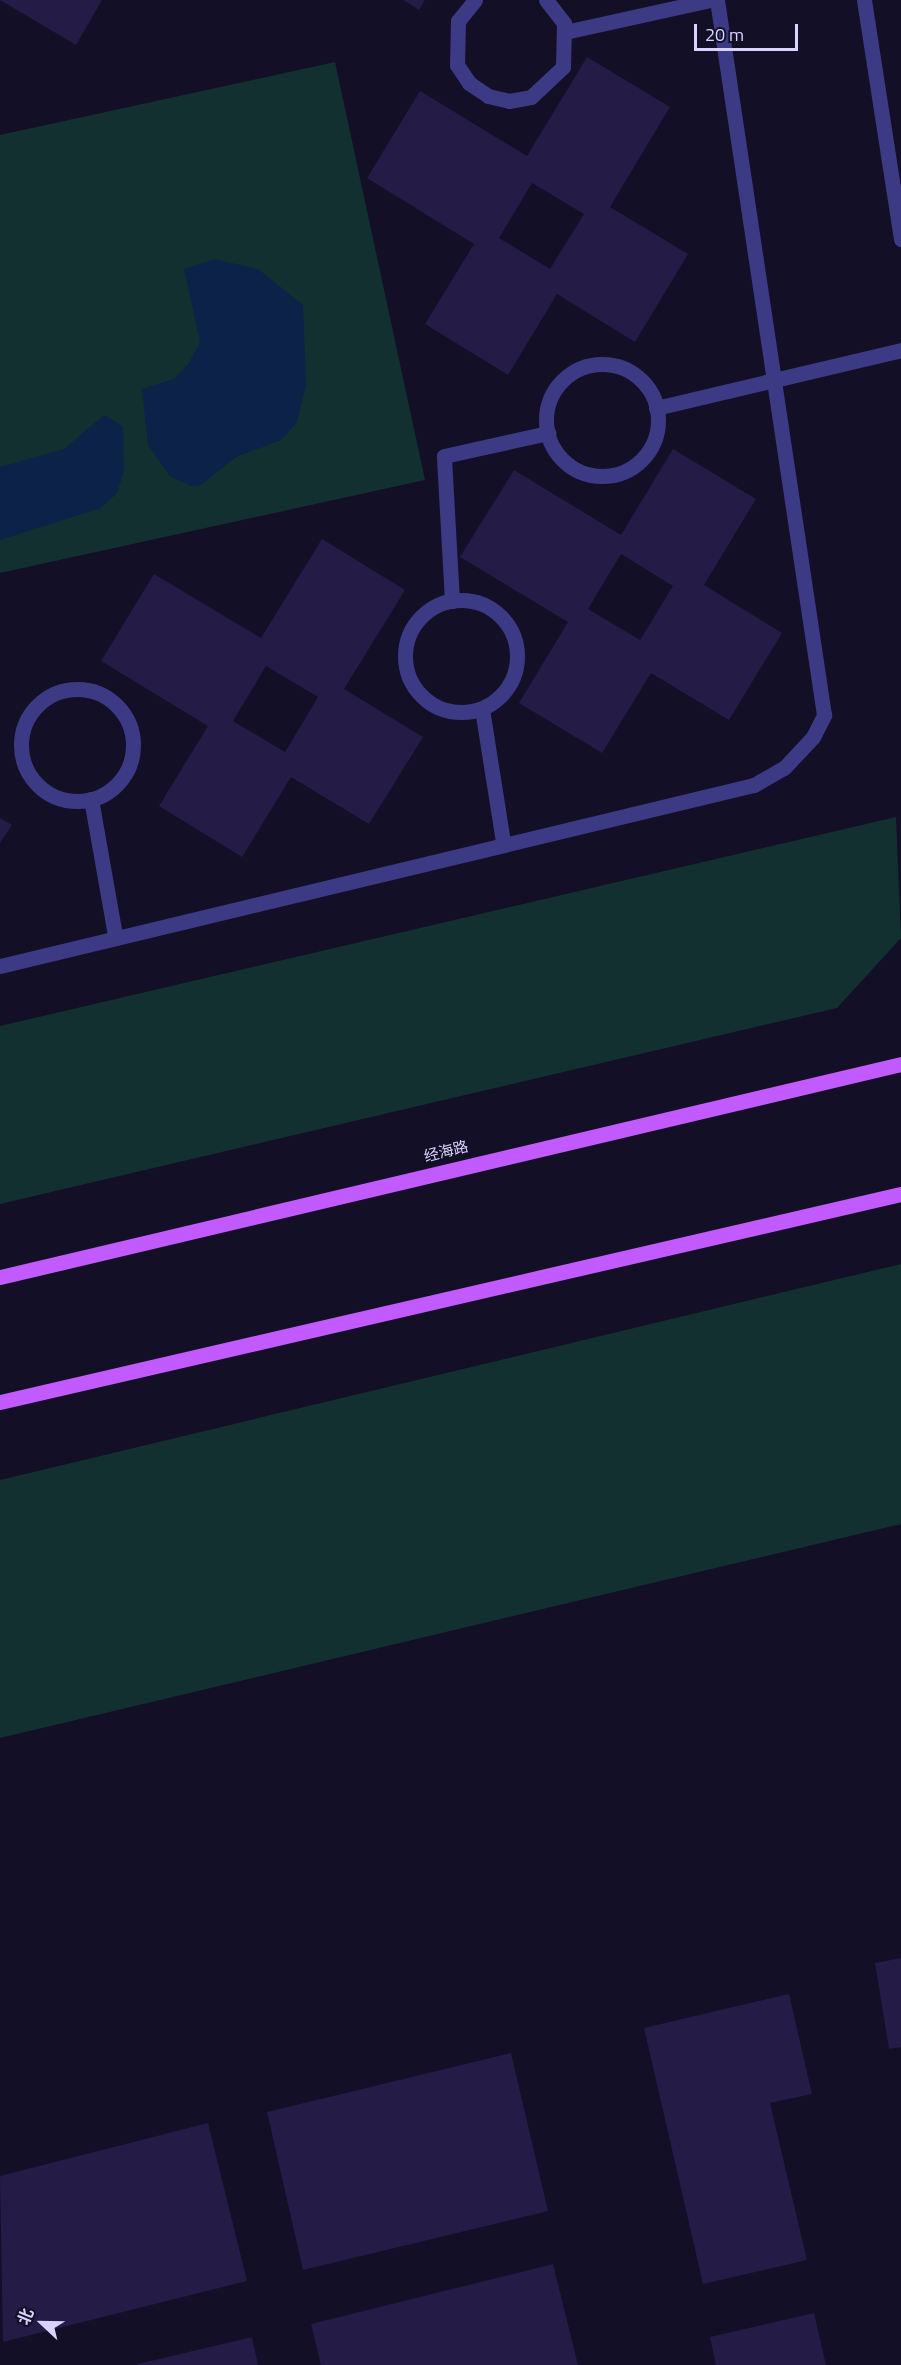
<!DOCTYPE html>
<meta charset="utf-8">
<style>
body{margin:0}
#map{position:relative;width:901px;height:2365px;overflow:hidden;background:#130f26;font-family:"Titillium Web","Noto Sans SC",sans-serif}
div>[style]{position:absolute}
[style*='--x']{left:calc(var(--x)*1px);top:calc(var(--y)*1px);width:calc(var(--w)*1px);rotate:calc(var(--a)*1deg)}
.green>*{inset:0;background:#12302f}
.water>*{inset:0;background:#0c2248}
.building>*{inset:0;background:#241b47}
.service>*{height:15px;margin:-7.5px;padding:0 7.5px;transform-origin:7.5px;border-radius:7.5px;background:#3d3a85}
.service>.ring{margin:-7.5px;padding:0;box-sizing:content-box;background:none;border:15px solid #3d3a85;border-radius:50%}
.tertiary>*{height:15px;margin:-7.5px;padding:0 7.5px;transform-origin:7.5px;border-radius:7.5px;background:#3d3a85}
.primary>*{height:15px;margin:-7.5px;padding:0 7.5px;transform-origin:7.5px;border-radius:7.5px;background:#c25bff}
span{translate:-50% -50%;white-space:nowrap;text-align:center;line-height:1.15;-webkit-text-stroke:4.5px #130f26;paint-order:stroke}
.street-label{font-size:15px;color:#d9d4ff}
.north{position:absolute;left:12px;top:2293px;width:60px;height:60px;-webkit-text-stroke:4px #130f26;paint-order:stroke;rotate:292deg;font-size:16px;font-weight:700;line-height:24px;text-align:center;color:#d9d4ff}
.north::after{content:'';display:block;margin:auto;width:21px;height:27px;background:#d9d4ff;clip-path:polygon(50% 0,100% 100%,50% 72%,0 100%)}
.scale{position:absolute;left:694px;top:24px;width:104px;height:27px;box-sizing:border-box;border:3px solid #d9d4ff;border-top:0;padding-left:8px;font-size:18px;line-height:21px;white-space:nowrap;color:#d9d4ff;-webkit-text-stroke:4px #130f26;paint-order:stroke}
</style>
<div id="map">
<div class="green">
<div style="clip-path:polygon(335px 62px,425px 480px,0 573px,0 135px)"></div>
<div style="clip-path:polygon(896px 817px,901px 938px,837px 1008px,0 1204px,0 1026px)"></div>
<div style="clip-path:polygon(901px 1264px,901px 1524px,0 1738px,0 1480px)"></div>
</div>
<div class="water">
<div style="clip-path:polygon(214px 259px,258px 269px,303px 305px,306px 385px,297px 422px,281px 440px,236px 457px,201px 485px,191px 486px,170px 476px,148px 445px,142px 389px,174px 379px,189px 363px,200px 342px,184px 269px)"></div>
<div style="clip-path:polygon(104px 415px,123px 426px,124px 471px,117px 493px,101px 508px,0 540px,0 467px,64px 449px)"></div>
</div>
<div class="building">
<div style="clip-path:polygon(0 0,102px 0,76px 45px)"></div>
<div style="clip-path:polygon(403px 0,425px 0,419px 10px)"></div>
<div style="clip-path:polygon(evenodd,587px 57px,670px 107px,610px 207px,688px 254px,635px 342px,557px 294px,508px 375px,425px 324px,474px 244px,367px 178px,420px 91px,527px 156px,587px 57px,532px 183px,584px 214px,550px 269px,499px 238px,532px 183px)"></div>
<div style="clip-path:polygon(evenodd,673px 449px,756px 499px,704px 585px,782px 633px,729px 720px,651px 673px,602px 753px,519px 703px,568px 622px,460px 557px,514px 470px,621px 535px,673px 449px,621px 554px,673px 586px,640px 640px,588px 609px,621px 554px)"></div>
<div style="clip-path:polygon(evenodd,322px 539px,405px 590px,344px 689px,423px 737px,369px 824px,291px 777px,242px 857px,159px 806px,208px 726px,101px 661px,154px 574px,261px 638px,322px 539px,266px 666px,318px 697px,285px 752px,233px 721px,266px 666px)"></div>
<div style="clip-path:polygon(0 818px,12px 825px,0 843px)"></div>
<div style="clip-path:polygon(901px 1958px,901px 2047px,889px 2049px,875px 1963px)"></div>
<div style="clip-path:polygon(789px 1994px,812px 2094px,770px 2103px,807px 2260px,703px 2284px,644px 2028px)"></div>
<div style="clip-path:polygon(511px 2053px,548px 2211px,303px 2270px,267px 2112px)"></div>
<div style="clip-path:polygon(208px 2123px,247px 2281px,3px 2342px,0 2176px)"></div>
<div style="clip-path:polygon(553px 2264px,578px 2365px,321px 2365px,311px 2324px)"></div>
<div style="clip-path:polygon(814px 2313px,826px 2365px,716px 2365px,710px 2337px)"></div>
<div style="clip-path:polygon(252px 2337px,258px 2365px,138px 2365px,138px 2364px)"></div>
</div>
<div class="service">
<div style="--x:475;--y:0;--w:27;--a:129"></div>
<div style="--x:458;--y:21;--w:44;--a:91.3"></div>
<div style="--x:457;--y:65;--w:22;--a:56"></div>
<div style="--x:469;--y:83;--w:23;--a:34"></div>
<div style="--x:488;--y:96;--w:22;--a:13"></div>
<div style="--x:509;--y:101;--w:22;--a:-10"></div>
<div style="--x:531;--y:97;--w:44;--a:-43.2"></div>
<div style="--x:563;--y:67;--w:44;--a:-88.7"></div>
<div style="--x:564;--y:23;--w:29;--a:-128"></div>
<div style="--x:565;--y:32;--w:149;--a:-12.4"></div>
<div class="ring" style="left:546px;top:364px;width:97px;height:97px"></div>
<div style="--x:656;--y:408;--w:252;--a:-13.3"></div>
<div class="ring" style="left:405px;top:600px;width:97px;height:97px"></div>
<div style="--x:452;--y:601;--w:145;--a:-93.2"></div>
<div style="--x:444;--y:456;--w:107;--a:-12.5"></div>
<div class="ring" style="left:21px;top:689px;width:97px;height:97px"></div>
<div style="--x:482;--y:709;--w:135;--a:81"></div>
<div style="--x:91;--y:799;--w:138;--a:80"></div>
<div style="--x:0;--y:966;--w:775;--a:-13.5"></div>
<div style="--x:754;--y:785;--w:34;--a:-30"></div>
<div style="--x:784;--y:768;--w:42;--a:-46.9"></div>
<div style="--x:813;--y:737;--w:25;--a:-63"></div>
<div style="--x:824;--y:715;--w:723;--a:-98.51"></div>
</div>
<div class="tertiary">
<div style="--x:864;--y:0;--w:242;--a:81.2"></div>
</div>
<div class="primary">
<div style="--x:0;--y:1277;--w:926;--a:-13.3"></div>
<div style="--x:0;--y:1402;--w:925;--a:-13"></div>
</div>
<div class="street-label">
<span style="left:446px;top:1151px;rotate:-14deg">经海路</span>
</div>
<div class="north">北</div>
<div class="scale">20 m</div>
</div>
